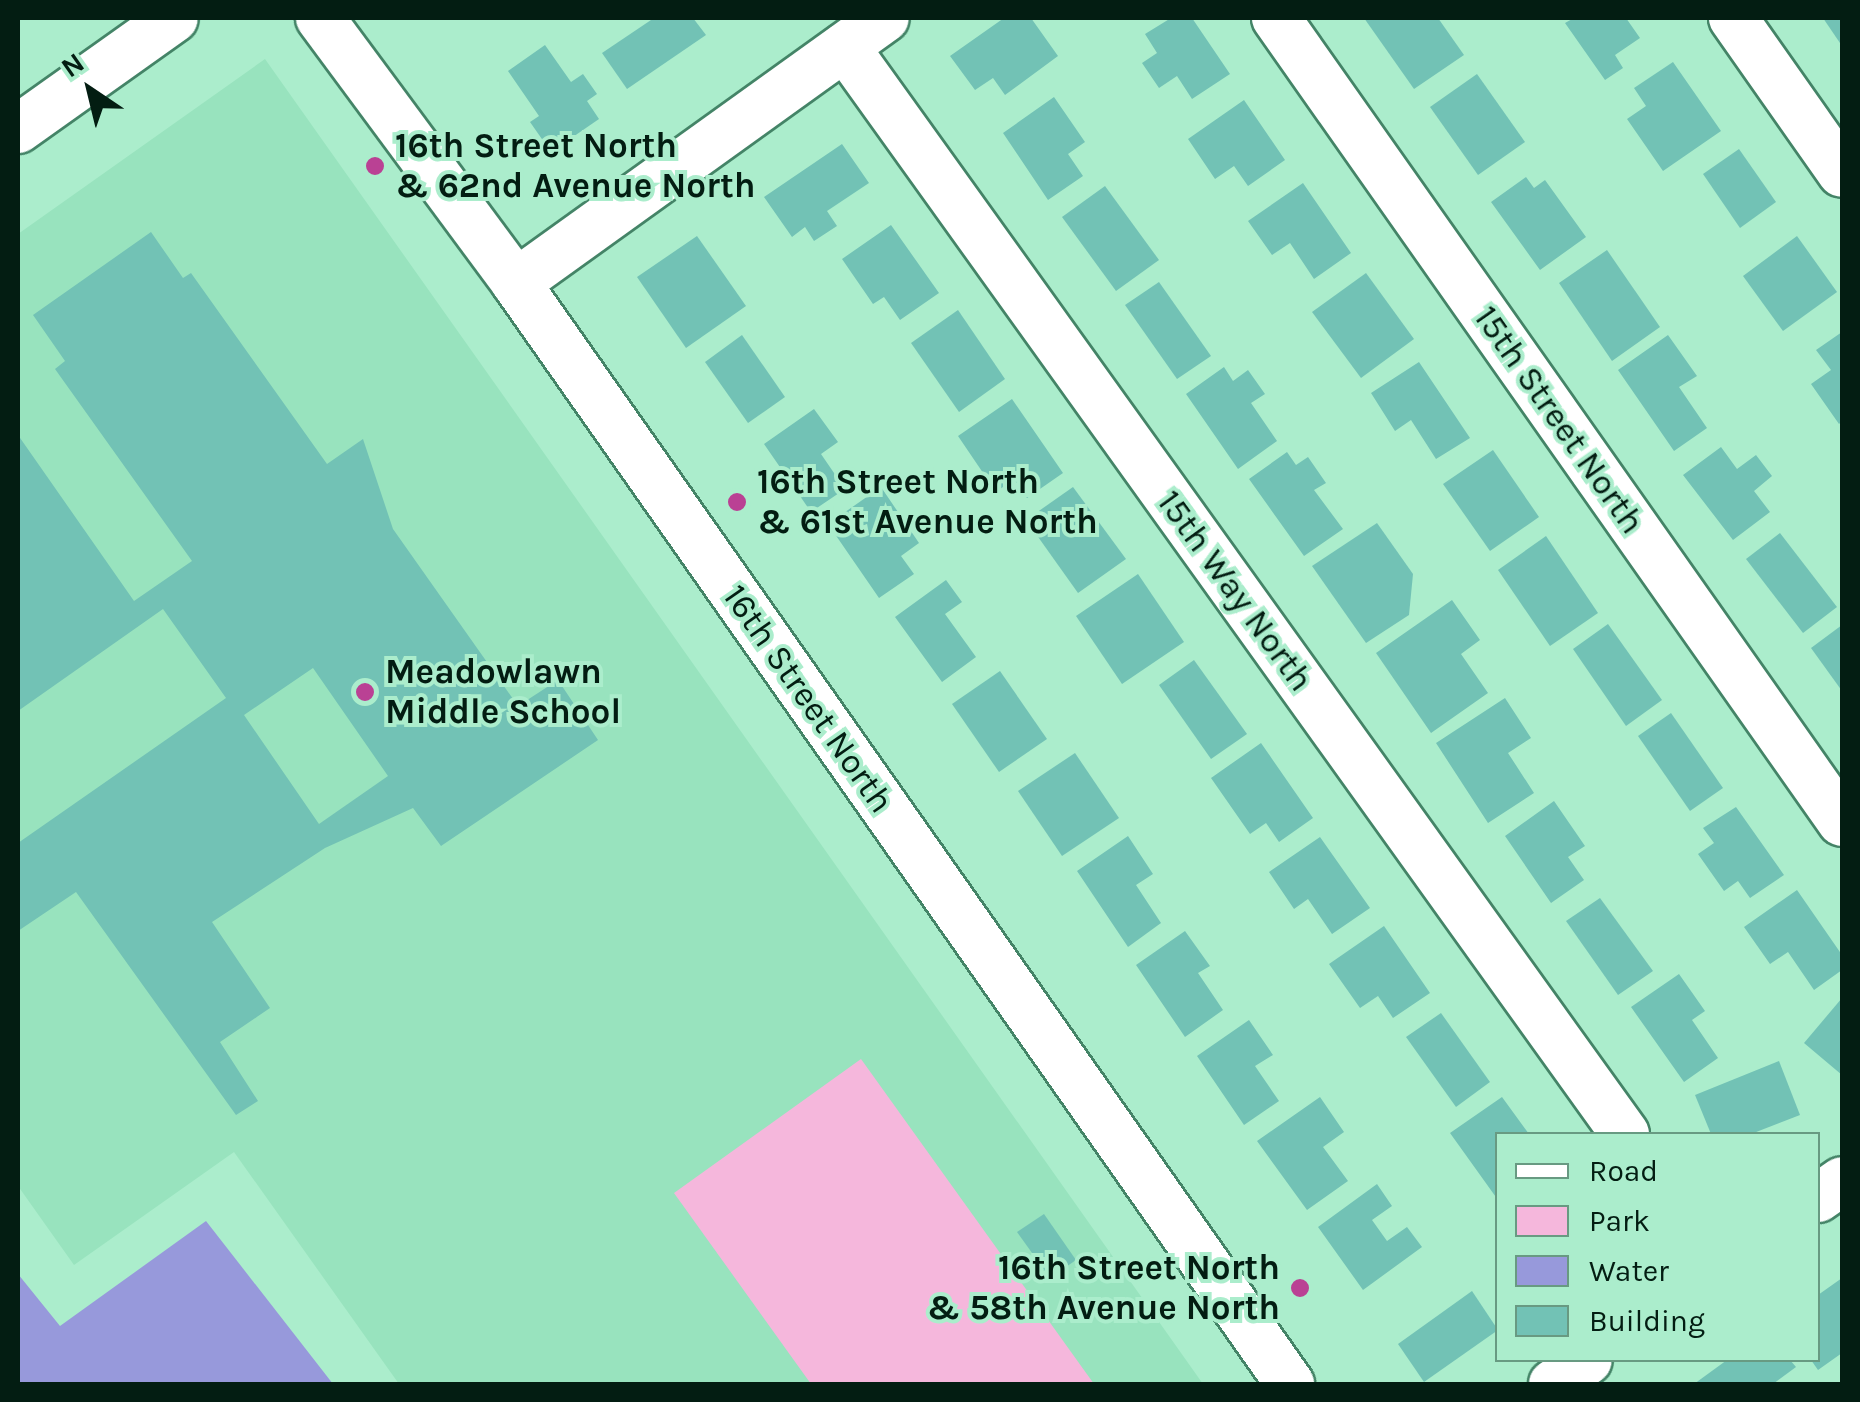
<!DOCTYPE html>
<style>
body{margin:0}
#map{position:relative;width:1860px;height:1402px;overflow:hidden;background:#abedcc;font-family:Karla,sans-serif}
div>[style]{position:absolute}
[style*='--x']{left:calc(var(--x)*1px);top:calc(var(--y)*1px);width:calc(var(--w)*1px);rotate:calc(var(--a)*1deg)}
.built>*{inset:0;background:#98e3be}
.green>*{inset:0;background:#f5b7dc}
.water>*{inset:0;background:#9799db}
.building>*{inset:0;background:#72c2b5}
.roads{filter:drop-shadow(2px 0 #448467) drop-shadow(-2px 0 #448467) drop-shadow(0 2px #448467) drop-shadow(0 -2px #448467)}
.minor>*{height:48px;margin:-24px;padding:0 24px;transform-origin:24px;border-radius:24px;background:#fff}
.dots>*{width:28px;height:28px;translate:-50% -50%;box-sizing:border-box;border:5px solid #abedcc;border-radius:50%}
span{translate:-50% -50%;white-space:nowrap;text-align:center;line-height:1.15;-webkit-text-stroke:8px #abedcc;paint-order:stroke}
.poi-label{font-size:35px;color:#031d12;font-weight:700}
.left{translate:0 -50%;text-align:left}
.right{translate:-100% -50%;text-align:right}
.street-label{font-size:35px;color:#031d12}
.frame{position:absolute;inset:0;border:20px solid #031d12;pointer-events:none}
.legend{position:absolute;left:1495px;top:1132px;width:325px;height:230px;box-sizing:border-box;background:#abedcc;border:2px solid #689a82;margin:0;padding:12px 18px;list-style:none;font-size:30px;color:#031d12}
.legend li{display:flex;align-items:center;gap:20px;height:50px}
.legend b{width:50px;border:2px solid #689a82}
.north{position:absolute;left:40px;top:40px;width:100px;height:100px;-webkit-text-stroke:8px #abedcc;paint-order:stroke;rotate:325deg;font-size:28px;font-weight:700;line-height:40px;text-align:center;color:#031d12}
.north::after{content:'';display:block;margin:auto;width:35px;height:45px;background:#031d12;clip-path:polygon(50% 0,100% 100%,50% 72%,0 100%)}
</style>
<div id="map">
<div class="built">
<div style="clip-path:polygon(265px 59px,1203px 1384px,399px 1384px,234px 1152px,74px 1265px,18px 1186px,18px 234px)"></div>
</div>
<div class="green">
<div style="clip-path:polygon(861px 1059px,1094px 1384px,811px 1384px,674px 1193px)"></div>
</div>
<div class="water">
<div style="clip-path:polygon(206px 1221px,333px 1384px,18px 1384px,18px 1274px,60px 1326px)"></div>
</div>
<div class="building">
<div style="clip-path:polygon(654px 18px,693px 18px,706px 35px,627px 89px,602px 53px)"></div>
<div style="clip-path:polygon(1004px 18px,1031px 18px,1058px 56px,1005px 95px,993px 78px,975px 90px,950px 56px)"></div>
<div style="clip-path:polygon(1171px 18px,1192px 18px,1230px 74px,1192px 99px,1177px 76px,1159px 88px,1142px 63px,1157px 53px,1145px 34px)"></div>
<div style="clip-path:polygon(1364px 18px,1438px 18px,1464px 55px,1414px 89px)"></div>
<div style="clip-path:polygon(1574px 18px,1626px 18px,1640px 38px,1615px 55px,1623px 68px,1605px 80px,1565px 23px)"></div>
<div style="clip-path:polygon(1823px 18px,1842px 18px,1842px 46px)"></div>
<div style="clip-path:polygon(545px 45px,571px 82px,583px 74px,597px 94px,587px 101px,599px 119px,551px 152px,530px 122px,539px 116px,508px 71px)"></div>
<div style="clip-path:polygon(1673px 62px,1721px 131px,1663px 171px,1627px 119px,1646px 106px,1634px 88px)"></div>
<div style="clip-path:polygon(1477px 74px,1525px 142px,1478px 175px,1430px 107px)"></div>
<div style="clip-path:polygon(1054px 97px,1085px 142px,1068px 154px,1083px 176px,1048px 200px,1003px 133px)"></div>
<div style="clip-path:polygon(1244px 100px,1285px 160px,1248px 186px,1234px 166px,1215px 179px,1188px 139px)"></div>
<div style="clip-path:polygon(842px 144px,869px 183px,827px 211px,837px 226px,814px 241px,805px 227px,792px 237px,764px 197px)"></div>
<div style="clip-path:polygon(1739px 149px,1776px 202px,1740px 228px,1703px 174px)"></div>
<div style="clip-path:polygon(1526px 177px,1534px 188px,1545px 180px,1586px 237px,1540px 270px,1491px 202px)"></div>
<div style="clip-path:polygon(1303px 183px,1351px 253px,1314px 279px,1290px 243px,1272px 255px,1248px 221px)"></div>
<div style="clip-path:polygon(1105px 186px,1159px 260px,1116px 291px,1062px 217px)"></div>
<div style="clip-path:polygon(891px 225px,939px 293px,900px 320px,884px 297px,873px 304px,842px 259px)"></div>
<div style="clip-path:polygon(evenodd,151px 232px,183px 278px,191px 273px,327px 464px,363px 439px,393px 529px,518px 706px,558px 680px,598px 740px,441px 846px,413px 808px,325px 848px,212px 922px,270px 1008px,220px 1042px,258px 1101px,236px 1115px,76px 892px,18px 931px,18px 843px,226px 698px,163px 609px,18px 711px,18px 435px,134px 601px,192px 561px,55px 369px,65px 361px,33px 315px,151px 232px,313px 668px,388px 776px,319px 824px,244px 715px,313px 668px)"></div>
<div style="clip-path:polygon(697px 236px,746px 306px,686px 348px,637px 277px)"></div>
<div style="clip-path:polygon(1797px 236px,1837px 292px,1783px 331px,1743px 276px)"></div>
<div style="clip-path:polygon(1607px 250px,1660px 327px,1612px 361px,1559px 283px)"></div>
<div style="clip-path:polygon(1366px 273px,1414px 339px,1361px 378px,1312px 312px)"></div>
<div style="clip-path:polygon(1159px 282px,1211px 356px,1177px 379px,1125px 305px)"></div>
<div style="clip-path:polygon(958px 310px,1005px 379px,959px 412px,911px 343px)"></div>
<div style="clip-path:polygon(1842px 332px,1842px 421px,1839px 424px,1811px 384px,1831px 370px,1816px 350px)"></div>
<div style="clip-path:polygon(742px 335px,785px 397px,748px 423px,705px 362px)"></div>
<div style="clip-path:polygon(1668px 335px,1697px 376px,1679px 387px,1707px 428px,1674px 451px,1618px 370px)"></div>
<div style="clip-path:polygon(1419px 362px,1470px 438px,1436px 459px,1411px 420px,1395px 431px,1371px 393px)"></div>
<div style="clip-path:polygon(1224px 367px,1233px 381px,1248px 370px,1265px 394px,1251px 403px,1277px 441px,1238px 469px,1186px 394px)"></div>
<div style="clip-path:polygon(1012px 399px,1063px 473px,1027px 498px,1014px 479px,996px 492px,958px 436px)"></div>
<div style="clip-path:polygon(814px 409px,838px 442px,821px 454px,845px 489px,811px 512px,764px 444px)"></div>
<div style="clip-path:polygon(1721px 447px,1737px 469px,1756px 455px,1772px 476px,1754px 491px,1770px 512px,1733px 540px,1683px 475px)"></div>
<div style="clip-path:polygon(1493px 450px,1539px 517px,1490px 551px,1443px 484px)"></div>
<div style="clip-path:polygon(1287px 452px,1296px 465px,1308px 457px,1326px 483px,1314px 490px,1343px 529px,1304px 556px,1249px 479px)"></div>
<div style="clip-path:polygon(881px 487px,919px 543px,901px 556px,914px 574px,879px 598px,828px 524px)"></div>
<div style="clip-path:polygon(1073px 487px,1126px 559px,1078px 593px,1026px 520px)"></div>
<div style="clip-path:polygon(1377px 523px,1413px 574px,1409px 615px,1366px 643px,1312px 566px)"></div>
<div style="clip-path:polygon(1780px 533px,1837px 607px,1803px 633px,1746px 559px)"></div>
<div style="clip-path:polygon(1546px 536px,1598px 613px,1550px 646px,1498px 570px)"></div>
<div style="clip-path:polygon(1138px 574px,1184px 642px,1122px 684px,1076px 616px)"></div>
<div style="clip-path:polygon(946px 580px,962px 602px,945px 614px,976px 657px,942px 682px,895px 617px)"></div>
<div style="clip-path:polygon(1452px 600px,1480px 640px,1461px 654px,1488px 693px,1431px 733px,1376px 653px)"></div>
<div style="clip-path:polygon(1608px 624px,1662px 700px,1626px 726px,1573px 649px)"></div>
<div style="clip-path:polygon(1842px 625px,1842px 691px,1811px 648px)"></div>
<div style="clip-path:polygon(1194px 660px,1247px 734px,1211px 759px,1159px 685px)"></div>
<div style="clip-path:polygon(1000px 671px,1047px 739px,999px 772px,952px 704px)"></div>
<div style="clip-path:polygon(1505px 698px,1531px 738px,1508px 753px,1534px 793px,1488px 823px,1436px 743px)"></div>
<div style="clip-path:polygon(1671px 713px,1723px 788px,1690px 811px,1638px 736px)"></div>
<div style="clip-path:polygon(1261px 743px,1313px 818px,1279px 842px,1266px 823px,1250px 834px,1211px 778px)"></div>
<div style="clip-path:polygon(1075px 753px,1119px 818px,1062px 856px,1018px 791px)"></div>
<div style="clip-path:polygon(1554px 801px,1585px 846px,1568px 857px,1584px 880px,1551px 903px,1505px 836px)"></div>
<div style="clip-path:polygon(1736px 807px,1784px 875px,1750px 898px,1738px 881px,1724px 891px,1698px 854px,1714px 843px,1703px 828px)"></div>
<div style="clip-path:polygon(1128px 836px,1153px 874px,1136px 885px,1161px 923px,1128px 947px,1077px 871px)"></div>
<div style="clip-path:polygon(1320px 837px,1370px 908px,1332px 934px,1308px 899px,1294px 909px,1269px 872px)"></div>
<div style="clip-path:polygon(1797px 890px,1842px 955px,1842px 970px,1814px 990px,1788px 952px,1770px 964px,1744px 927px)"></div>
<div style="clip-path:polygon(1600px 898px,1653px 971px,1618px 995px,1566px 921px)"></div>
<div style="clip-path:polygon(1384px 926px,1430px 993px,1393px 1018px,1378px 996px,1360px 1008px,1329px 964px)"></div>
<div style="clip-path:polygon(1185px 931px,1210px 966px,1198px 973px,1223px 1010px,1185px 1037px,1136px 965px)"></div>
<div style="clip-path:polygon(1679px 974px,1705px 1011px,1692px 1020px,1718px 1058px,1684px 1082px,1631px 1007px)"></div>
<div style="clip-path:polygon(1842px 998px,1842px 1075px,1804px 1043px)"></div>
<div style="clip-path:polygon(1441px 1013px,1490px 1082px,1456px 1107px,1406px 1037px)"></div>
<div style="clip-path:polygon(1249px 1020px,1273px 1055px,1255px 1066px,1279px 1101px,1244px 1125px,1197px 1056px)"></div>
<div style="clip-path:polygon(1779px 1061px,1800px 1115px,1751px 1134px,1711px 1134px,1695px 1095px)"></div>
<div style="clip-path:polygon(1320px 1097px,1344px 1132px,1323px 1147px,1348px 1181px,1307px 1210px,1257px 1141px)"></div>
<div style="clip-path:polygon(1502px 1097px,1529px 1134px,1498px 1134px,1498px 1200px,1450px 1133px)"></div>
<div style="clip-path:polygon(1377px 1184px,1392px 1206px,1372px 1220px,1387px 1241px,1407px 1227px,1422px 1247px,1363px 1290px,1318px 1227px)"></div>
<div style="clip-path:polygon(1044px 1214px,1076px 1260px,1050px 1278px,1017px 1232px)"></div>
<div style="clip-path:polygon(1842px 1278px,1842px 1353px,1818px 1370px,1811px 1360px,1818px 1360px,1818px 1295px)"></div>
<div style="clip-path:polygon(1472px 1291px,1498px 1330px,1424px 1382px,1398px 1344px)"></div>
<div style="clip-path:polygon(1727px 1360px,1790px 1360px,1796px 1367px,1773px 1384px,1694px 1384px)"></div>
</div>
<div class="roads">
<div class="minor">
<div style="--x:320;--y:18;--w:330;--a:53.5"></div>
<div style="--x:516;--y:283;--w:1346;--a:54.89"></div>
<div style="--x:1276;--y:18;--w:983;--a:54.86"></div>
<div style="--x:1733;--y:18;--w:189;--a:54.9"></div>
<div style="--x:845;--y:47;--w:1338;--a:54.34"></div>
<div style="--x:18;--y:129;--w:191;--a:-35.4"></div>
<div style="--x:516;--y:283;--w:454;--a:-35.7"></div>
<div style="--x:1818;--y:1198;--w:29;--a:-35"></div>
<div style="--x:1553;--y:1384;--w:42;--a:-34.4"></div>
</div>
</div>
<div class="dots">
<div style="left:375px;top:166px;background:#ba4194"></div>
<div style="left:737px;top:502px;background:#ba4194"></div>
<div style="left:365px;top:692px;background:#ba4194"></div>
<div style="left:1300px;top:1288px;background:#ba4194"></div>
</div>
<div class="poi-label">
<span class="left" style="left:395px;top:166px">16th Street North<br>&amp; 62nd Avenue North</span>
<span class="left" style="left:757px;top:502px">16th Street North<br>&amp; 61st Avenue North</span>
<span class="left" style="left:385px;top:692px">Meadowlawn<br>Middle School</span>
<span class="right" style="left:1280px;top:1288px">16th Street North<br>&amp; 58th Avenue North</span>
</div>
<div class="street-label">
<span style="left:1559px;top:420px;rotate:55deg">15th Street North</span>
<span style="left:1235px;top:591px;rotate:54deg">15th Way North</span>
<span style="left:808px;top:699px;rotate:55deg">16th Street North</span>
</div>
<div class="frame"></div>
<ul class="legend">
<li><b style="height:12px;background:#fff"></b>Road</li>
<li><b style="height:28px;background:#f5b7dc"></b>Park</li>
<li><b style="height:28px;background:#9799db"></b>Water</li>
<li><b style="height:28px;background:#72c2b5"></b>Building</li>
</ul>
<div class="north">N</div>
</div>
